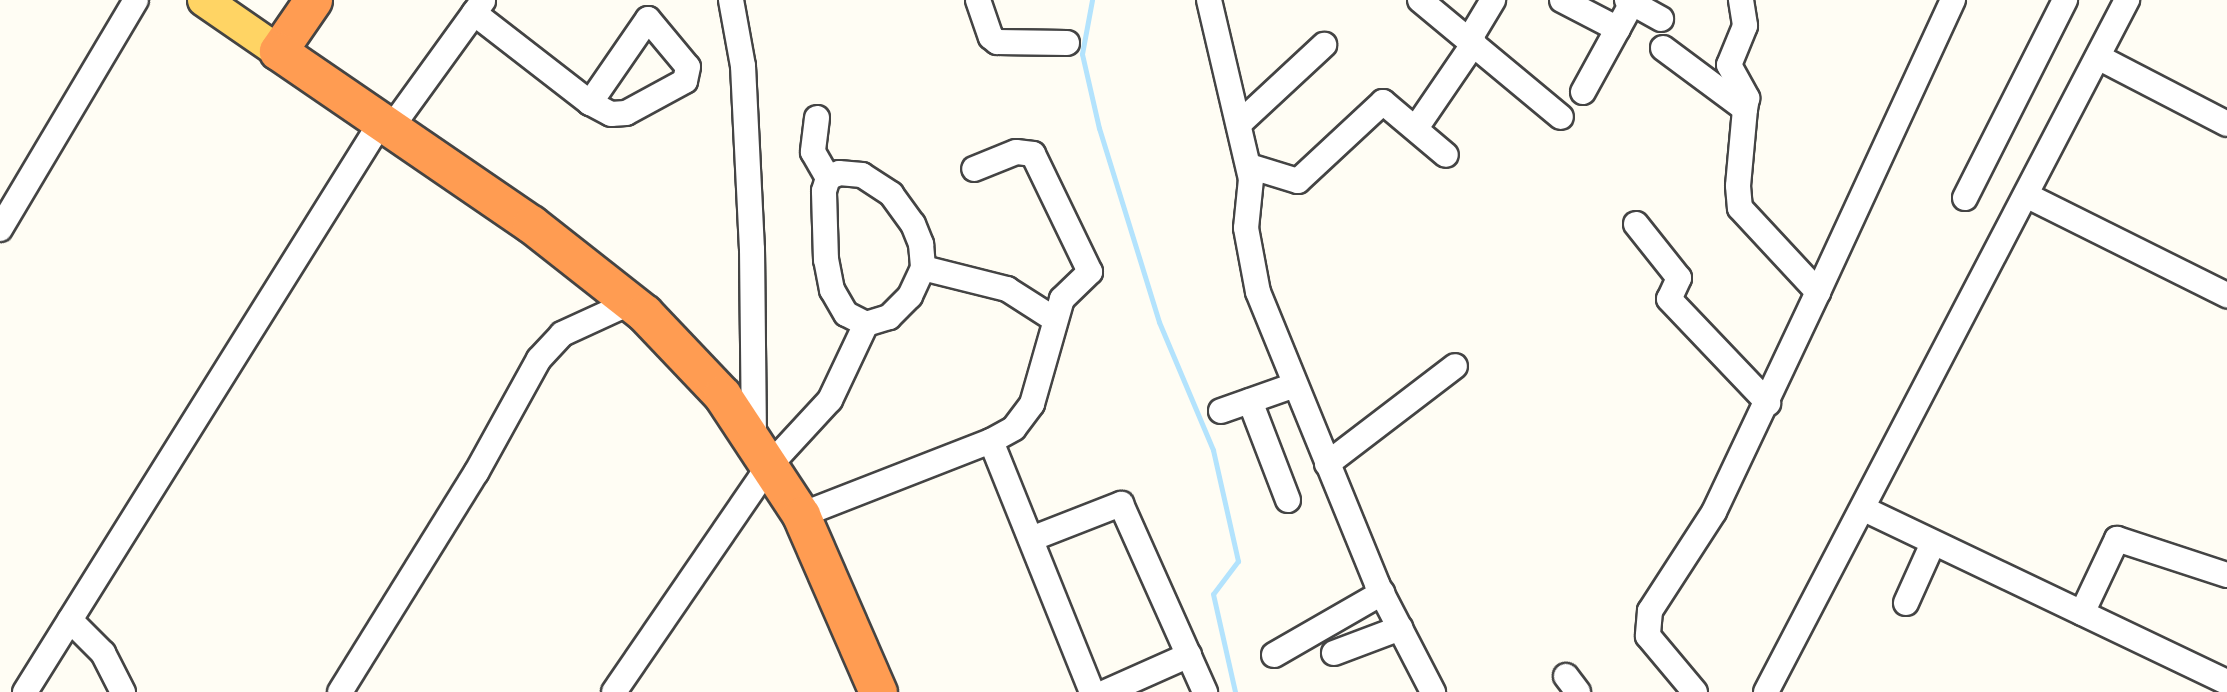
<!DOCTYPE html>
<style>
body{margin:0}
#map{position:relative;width:2227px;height:692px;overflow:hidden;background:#fffdf4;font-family:"IBM Plex Serif",serif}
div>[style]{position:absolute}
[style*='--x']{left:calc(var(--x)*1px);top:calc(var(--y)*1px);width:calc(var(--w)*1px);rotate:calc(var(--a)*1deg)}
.stream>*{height:5px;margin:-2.5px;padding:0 2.5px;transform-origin:2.5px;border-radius:2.5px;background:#b3e3fd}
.roads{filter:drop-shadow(2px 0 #444) drop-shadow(-2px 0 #444) drop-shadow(0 2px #444) drop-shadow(0 -2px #444)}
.minor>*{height:24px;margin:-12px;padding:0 12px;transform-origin:12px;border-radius:12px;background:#fff}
.major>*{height:32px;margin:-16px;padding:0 16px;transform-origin:16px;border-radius:16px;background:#ffd464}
.highway>*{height:37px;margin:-18.5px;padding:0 18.5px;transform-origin:18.5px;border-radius:18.5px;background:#ff9c52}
span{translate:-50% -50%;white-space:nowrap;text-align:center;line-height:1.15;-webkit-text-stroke:7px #fff;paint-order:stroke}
</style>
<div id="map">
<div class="stream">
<div style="--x:1092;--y:0;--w:55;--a:100.5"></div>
<div style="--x:1082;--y:54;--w:76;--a:77.1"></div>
<div style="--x:1099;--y:128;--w:203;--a:72.8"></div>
<div style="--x:1159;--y:322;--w:139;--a:67.1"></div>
<div style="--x:1213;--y:450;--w:114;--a:77.3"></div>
<div style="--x:1238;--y:561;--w:41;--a:127.1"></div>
<div style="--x:1213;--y:594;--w:100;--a:77.3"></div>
</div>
<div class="roads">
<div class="minor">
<div style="--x:731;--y:0;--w:67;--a:79.7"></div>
<div style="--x:743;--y:66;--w:183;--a:87.2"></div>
<div style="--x:752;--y:249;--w:194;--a:89.4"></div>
<div style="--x:978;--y:0;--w:39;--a:71"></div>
<div style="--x:991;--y:37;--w:8;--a:40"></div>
<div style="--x:997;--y:42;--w:70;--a:0.8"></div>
<div style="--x:1209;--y:0;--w:184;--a:76.8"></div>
<div style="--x:1251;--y:179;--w:49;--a:95.8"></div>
<div style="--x:1246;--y:228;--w:65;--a:79.4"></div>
<div style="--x:1258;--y:292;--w:315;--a:67.8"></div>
<div style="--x:1377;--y:584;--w:122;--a:62.6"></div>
<div style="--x:1420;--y:0;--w:183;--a:39.7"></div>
<div style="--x:1562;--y:0;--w:63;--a:27.4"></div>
<div style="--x:1627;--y:0;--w:39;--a:29"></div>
<div style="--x:1741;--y:0;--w:26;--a:81"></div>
<div style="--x:1745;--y:26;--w:42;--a:112.3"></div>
<div style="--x:1729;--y:65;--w:38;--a:61"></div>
<div style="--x:1747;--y:98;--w:11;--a:100"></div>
<div style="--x:474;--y:13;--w:147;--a:37.8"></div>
<div style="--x:590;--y:103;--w:102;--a:-55.4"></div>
<div style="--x:648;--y:19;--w:62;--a:50.2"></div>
<div style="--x:688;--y:67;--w:14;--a:102"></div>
<div style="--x:685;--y:81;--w:67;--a:151.5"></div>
<div style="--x:626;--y:113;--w:15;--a:176"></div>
<div style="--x:611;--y:114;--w:24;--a:-152"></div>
<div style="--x:1469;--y:40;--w:47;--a:-59"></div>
<div style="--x:1663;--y:48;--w:102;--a:36.6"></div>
<div style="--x:1745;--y:109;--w:77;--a:95.2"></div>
<div style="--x:1738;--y:186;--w:22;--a:85"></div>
<div style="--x:1740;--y:208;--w:115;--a:47.1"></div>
<div style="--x:1818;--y:292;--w:243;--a:115.3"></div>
<div style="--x:1714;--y:512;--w:118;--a:122.9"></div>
<div style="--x:1650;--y:611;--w:25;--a:95"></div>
<div style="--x:1648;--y:636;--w:73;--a:50"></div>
<div style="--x:2098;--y:57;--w:145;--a:27.4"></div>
<div style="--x:1583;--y:92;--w:102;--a:-61.2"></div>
<div style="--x:817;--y:118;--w:34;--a:97"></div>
<div style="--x:813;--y:152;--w:30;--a:60"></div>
<div style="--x:1240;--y:123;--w:115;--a:-42.9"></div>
<div style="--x:391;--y:128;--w:157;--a:-54.1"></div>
<div style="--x:1416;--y:128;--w:103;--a:-55.7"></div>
<div style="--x:1249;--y:166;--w:51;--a:17"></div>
<div style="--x:1298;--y:181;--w:116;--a:-42.9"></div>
<div style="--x:1383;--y:102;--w:82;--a:40.1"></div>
<div style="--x:2026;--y:195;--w:225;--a:26.5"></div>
<div style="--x:1965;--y:198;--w:222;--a:-63.2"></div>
<div style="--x:1636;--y:224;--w:69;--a:51.5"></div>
<div style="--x:1679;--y:278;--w:23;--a:115"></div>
<div style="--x:1669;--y:299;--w:144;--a:46.4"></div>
<div style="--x:0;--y:229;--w:266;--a:-59.3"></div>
<div style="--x:923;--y:268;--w:31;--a:115"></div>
<div style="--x:910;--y:296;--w:30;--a:135"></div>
<div style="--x:889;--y:317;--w:24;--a:163"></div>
<div style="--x:866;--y:324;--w:22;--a:-153"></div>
<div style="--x:846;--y:314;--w:28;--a:-120"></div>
<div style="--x:832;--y:290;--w:31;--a:-101"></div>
<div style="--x:826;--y:260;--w:69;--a:-91.7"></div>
<div style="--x:824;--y:191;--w:14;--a:-73"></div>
<div style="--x:828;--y:178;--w:12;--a:-24"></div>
<div style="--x:839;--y:173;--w:23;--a:5"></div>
<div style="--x:862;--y:175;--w:35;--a:33"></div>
<div style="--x:891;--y:194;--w:37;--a:54"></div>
<div style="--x:913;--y:224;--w:22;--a:68"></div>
<div style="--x:921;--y:244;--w:24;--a:85"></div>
<div style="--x:923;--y:268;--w:87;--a:14"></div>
<div style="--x:1007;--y:289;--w:56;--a:32.6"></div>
<div style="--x:1818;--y:292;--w:322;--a:-65.2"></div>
<div style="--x:1250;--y:401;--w:106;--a:69"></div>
<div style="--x:1221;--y:411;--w:78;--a:-19.4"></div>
<div style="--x:991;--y:441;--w:271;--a:68.1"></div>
<div style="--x:1327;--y:464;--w:161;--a:-37.4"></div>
<div style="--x:1864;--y:509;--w:402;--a:25.5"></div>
<div style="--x:801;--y:515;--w:204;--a:-21.3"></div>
<div style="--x:991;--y:441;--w:26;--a:-29"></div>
<div style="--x:1014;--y:428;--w:30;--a:-53"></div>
<div style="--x:1032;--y:404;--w:109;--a:-74.1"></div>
<div style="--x:1062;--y:299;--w:39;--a:-44"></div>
<div style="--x:1090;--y:272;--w:131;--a:-115.8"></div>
<div style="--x:1033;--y:154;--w:17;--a:-173"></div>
<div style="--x:1016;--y:152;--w:45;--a:158"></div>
<div style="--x:1031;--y:539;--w:97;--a:-21.3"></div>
<div style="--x:1121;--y:504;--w:206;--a:65.9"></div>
<div style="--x:1906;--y:603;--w:66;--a:-65.8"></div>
<div style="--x:2082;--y:613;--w:82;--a:-64.7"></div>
<div style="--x:2117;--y:539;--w:116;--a:18.1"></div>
<div style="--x:70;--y:620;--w:47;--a:45"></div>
<div style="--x:103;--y:653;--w:44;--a:62.9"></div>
<div style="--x:1334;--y:653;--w:71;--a:-20.7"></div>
<div style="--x:1274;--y:655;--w:125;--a:-29.9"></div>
<div style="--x:1566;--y:676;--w:20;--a:53"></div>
<div style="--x:25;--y:692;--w:672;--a:-58.01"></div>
<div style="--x:340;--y:692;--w:258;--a:-58.2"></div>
<div style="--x:476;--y:473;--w:130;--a:-61.1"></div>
<div style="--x:539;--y:359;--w:34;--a:-47"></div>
<div style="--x:562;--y:334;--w:77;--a:-24.6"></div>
<div style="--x:614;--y:692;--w:274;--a:-55.6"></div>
<div style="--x:769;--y:466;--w:90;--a:-47.3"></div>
<div style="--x:830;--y:400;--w:84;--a:-64.7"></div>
<div style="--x:1106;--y:692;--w:91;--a:-24"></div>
<div style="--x:1766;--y:692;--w:781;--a:-62.45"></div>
</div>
<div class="major">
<div style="--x:204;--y:0;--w:90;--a:34.6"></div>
</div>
<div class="highway">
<div style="--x:313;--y:0;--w:62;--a:124.5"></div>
<div style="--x:278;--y:51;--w:306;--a:34.4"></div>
<div style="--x:531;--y:224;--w:144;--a:38.2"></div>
<div style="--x:644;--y:313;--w:113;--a:46.4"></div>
<div style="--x:722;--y:395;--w:144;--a:56.6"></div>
<div style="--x:801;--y:515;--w:193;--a:66.5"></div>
</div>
</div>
</div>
